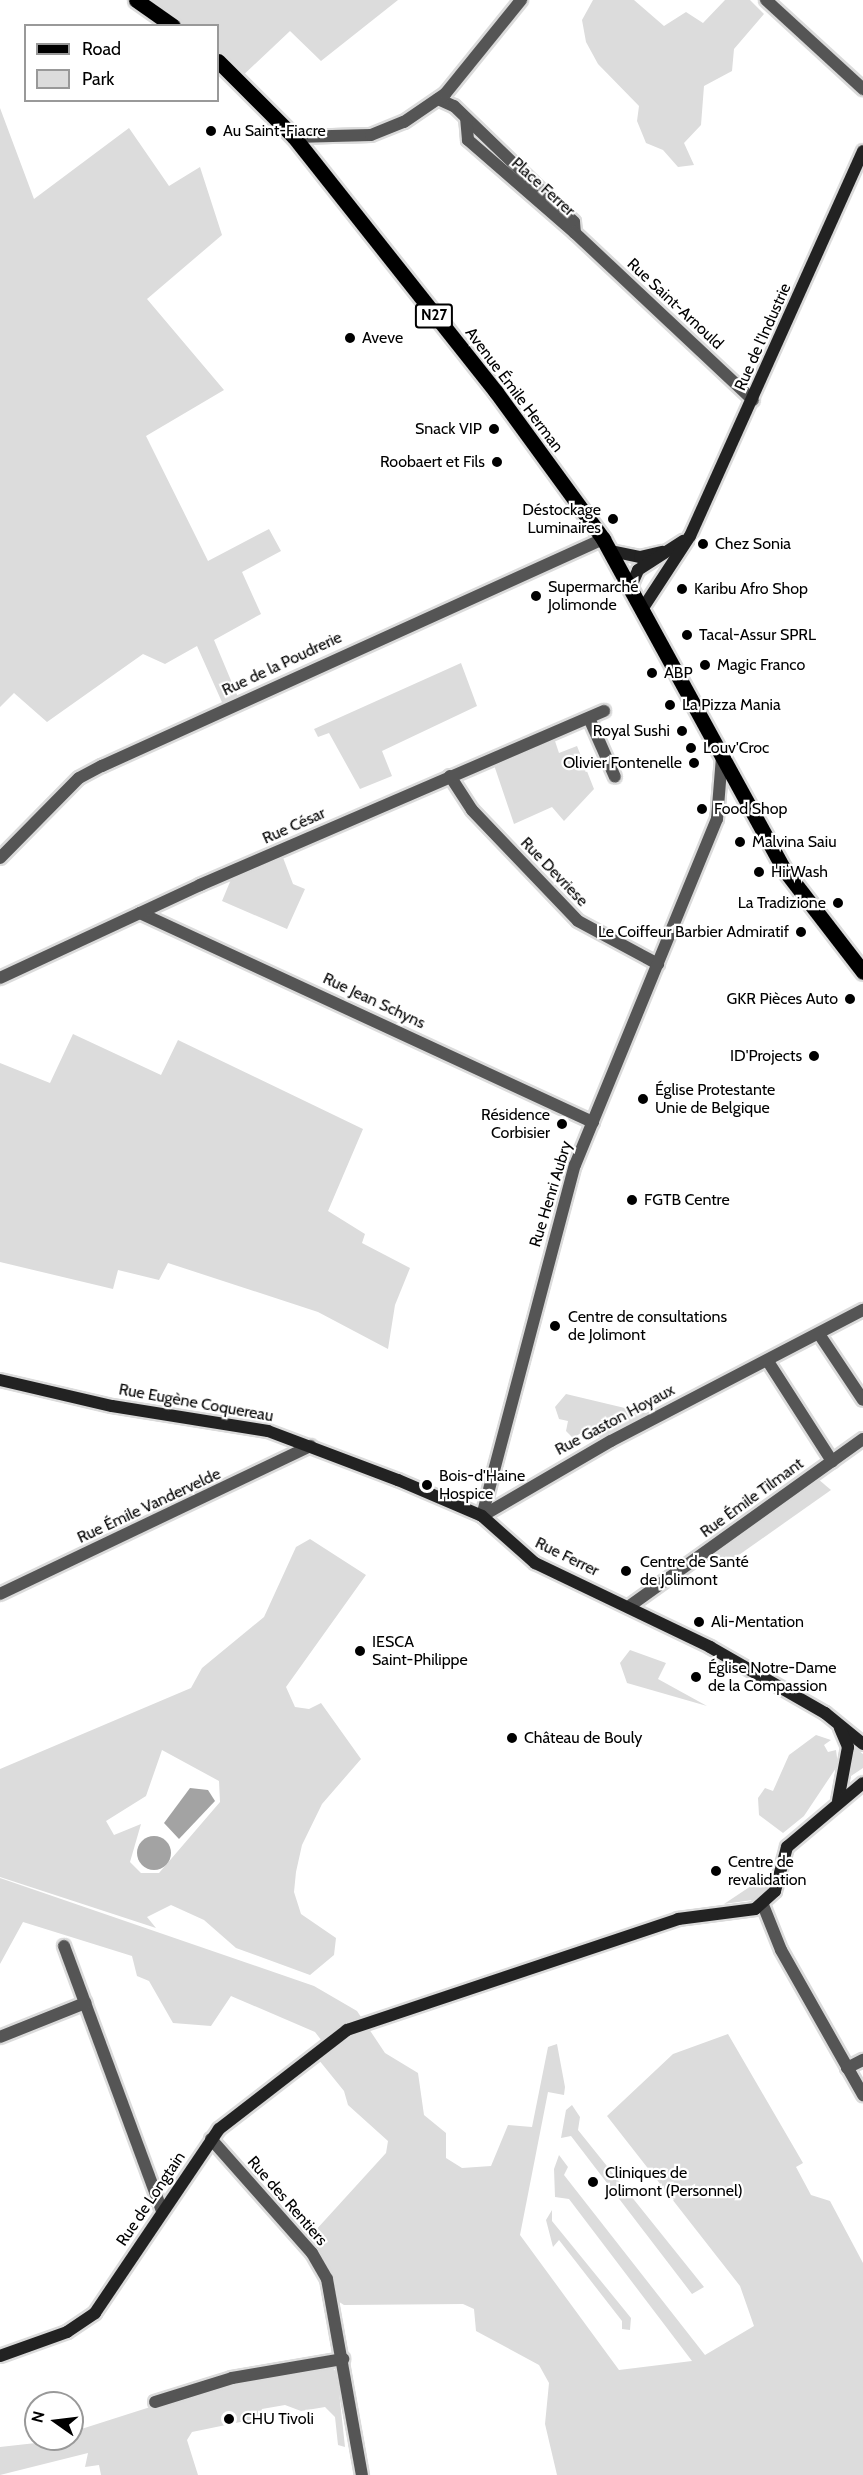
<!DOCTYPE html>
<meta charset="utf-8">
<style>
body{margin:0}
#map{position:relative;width:863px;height:2475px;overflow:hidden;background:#fff;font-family:Cabin,sans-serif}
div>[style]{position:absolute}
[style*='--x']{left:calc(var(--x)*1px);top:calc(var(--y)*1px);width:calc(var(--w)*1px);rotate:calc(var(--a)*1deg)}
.green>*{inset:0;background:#dcdcdc}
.water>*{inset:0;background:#a3a3a3}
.round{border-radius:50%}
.roads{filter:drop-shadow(2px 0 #dbdbdb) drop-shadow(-2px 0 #dbdbdb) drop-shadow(0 2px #dbdbdb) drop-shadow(0 -2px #dbdbdb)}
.street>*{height:12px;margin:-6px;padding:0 6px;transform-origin:6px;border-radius:6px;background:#555}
.secondary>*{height:12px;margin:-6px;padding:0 6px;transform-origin:6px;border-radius:6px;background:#222}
.primary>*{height:15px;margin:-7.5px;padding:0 7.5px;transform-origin:7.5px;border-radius:7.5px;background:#000}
.dots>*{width:16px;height:16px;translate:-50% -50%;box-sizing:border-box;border:3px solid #fff;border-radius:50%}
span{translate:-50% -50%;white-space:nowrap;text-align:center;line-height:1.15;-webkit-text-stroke:4.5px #fff;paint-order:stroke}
.shield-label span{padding:2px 4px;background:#fff;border:2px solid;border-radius:4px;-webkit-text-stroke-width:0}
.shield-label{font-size:15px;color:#000;font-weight:700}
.poi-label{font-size:16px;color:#000}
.left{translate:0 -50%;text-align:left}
.right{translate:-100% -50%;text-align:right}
.street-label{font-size:16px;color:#000}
.legend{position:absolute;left:24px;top:24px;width:195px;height:78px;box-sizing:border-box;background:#fff;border:2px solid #999;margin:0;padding:8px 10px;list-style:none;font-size:18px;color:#000}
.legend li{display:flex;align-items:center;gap:12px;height:30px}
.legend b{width:30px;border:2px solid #999}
.north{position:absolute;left:24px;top:2391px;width:60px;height:60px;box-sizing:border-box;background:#fff;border:2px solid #999;border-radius:50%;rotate:284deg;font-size:16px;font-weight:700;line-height:24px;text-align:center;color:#000}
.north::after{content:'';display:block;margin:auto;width:21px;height:27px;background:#000;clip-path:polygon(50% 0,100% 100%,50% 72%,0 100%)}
</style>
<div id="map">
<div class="green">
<div style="clip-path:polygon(136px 0,398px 0,321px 61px,290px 31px,238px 80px,218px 61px,218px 26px,173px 25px)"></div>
<div style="clip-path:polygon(593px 0,634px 0,664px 26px,686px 12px,703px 23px,725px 0,750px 0,764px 14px,734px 49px,732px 71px,704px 86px,701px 125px,684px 143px,694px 165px,678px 167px,663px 150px,646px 143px,637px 121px,639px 106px,598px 64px,586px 42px,582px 20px)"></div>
<div style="clip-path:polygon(0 108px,34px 199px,129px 128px,169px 186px,200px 167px,222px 235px,147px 299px,224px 390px,146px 436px,208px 561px,269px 529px,281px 551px,242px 572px,261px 614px,214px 640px,240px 702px,225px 709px,197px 646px,165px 664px,143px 654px,47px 722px,14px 693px,0 707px)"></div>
<div style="clip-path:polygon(461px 663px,477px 706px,382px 751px,392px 776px,360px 789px,329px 733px,318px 737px,314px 729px)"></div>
<div style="clip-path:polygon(554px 738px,559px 753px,577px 746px,594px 789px,564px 821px,552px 807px,514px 824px,494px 765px)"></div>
<div style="clip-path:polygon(282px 855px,293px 884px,305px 889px,287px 929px,222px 901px,232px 877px)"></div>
<div style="clip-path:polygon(73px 1034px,161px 1075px,178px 1040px,363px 1129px,328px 1211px,365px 1234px,362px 1243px,410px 1268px,395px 1305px,388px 1349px,318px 1312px,168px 1263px,159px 1280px,118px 1270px,113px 1289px,0 1262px,0 1063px,50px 1083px)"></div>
<div style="clip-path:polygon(566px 1394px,650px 1414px,652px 1416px,607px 1439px,581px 1433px,573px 1438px,566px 1431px,568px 1421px,559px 1419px,555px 1407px)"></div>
<div style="clip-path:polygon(818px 1479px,831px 1490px,719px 1569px,709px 1556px)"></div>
<div style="clip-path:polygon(evenodd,310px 1539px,366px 1575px,286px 1687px,295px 1707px,309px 1709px,321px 1703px,361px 1759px,322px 1804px,302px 1845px,296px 1872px,294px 1892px,301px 1914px,336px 1938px,334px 1955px,310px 1975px,236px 1948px,204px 1920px,171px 1905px,147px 1917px,156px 1928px,0 1877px,0 1769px,191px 1688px,202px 1668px,264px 1617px,296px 1547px,310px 1539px,162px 1750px,219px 1781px,220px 1802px,159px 1873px,141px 1873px,130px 1862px,141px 1824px,114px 1835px,106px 1821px,146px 1796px,162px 1750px)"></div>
<div style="clip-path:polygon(630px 1650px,666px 1663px,658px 1679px,707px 1706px,627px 1683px,620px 1663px)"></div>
<div style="clip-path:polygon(816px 1735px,831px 1740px,824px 1745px,828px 1752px,836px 1750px,838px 1765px,804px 1816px,783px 1833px,759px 1815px,758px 1798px,765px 1788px,773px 1791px,789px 1755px)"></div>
<div style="clip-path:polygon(854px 1747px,863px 1754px,863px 1768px,851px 1776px)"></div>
<div style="clip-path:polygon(0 1878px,314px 1986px,357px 2011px,385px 2053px,418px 2073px,424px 2115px,446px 2133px,446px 2158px,462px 2168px,491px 2166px,508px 2125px,532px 2127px,548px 2047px,557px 2044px,565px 2087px,564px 2095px,548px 2092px,520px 2235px,619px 2370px,692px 2361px,569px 2199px,555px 2197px,554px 2169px,559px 2155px,568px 2167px,564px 2175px,705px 2355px,754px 2326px,740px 2286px,607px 2116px,673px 2054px,728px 2034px,803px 2163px,796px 2167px,811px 2195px,830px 2201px,863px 2263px,863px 2475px,557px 2475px,545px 2424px,549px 2383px,539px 2365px,476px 2331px,474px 2309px,463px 2304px,344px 2305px,333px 2298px,312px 2253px,315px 2231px,386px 2153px,388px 2141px,348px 2105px,344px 2091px,314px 2054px,325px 2045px,315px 2032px,231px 1996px,211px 2026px,173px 2023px,149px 1981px,137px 1976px,132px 1956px,23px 1922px,0 1964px)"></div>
<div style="clip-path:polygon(763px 1878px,770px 1880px,768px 1886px,753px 1900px,724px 1904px)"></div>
<div style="clip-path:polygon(572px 2105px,580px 2117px,578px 2130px,704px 2287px,692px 2294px,571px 2136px,561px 2138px,566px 2110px)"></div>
<div style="clip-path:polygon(552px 2210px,552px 2221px,631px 2318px,630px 2330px,622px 2329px,622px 2321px,559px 2240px,553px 2247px,546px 2220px)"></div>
<div style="clip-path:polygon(330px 2365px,337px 2373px,345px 2447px,338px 2445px,335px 2417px,325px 2407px,301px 2411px,285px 2405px,262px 2409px,259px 2418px,192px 2432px,187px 2440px,198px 2475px,101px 2475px,99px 2465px,85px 2467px,88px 2453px,0 2475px,0 2447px,72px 2439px,72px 2432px,216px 2386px)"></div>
</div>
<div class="water">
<div style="clip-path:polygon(190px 1788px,208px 1790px,215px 1801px,179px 1839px,164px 1823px)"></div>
<div class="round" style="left:137px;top:1836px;width:34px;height:34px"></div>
</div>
<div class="roads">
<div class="street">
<div style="--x:766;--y:0;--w:132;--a:42.5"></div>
<div style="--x:438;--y:99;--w:17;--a:24"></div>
<div style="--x:454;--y:106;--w:167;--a:44"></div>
<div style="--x:574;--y:222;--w:11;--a:85"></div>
<div style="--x:575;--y:233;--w:142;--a:-139"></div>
<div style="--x:468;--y:140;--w:21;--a:-95"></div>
<div style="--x:294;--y:137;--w:77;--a:-1.5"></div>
<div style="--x:371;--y:135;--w:35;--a:-22"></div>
<div style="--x:404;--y:122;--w:50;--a:-34.3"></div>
<div style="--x:445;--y:94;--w:121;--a:-51"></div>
<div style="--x:575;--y:233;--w:244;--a:43.2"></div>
<div style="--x:589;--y:718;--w:64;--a:66.2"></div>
<div style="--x:450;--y:776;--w:40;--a:57.1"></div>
<div style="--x:472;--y:810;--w:153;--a:46.3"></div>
<div style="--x:578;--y:921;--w:91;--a:28.3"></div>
<div style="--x:0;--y:858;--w:112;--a:-45.4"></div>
<div style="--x:79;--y:778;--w:26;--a:-28"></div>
<div style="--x:102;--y:766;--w:550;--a:-24.37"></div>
<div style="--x:140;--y:913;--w:499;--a:24.8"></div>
<div style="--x:0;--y:978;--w:221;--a:-24.9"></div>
<div style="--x:200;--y:885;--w:440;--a:-23.3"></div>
<div style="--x:819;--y:1334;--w:79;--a:56.3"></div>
<div style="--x:769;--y:1363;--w:117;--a:57.3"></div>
<div style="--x:482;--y:1516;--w:363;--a:-75.2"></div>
<div style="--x:575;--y:1165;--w:374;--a:-67.7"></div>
<div style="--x:717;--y:819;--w:62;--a:-85.4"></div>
<div style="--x:482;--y:1516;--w:149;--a:-30.2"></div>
<div style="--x:611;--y:1441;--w:284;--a:-27.5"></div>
<div style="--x:0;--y:1594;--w:344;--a:-25.5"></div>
<div style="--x:631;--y:1605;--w:285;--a:-35.6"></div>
<div style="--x:763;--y:1905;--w:48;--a:68.2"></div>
<div style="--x:781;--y:1950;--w:167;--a:60.5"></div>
<div style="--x:64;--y:1946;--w:283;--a:69.7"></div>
<div style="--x:0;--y:2037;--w:92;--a:-21.8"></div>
<div style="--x:847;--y:2068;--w:18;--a:-27"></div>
<div style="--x:211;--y:2139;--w:152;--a:48.5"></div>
<div style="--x:312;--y:2253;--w:30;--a:60"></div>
<div style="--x:327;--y:2279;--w:199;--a:79.9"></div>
<div style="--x:155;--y:2402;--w:81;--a:-17.3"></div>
<div style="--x:232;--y:2378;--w:113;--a:-9.7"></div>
</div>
<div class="secondary">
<div style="--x:611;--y:551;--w:30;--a:12"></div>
<div style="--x:640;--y:557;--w:23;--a:-13"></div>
<div style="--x:631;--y:586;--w:17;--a:-66"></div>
<div style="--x:638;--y:570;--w:54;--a:-32.8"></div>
<div style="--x:643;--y:608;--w:86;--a:-56.9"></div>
<div style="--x:690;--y:536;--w:422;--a:-65.8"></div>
<div style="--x:0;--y:1380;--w:115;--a:13.1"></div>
<div style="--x:112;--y:1406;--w:158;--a:9.1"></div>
<div style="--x:268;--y:1431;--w:139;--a:20.7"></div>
<div style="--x:398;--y:1480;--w:91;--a:23.2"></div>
<div style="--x:482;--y:1516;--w:71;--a:41.6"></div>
<div style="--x:535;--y:1563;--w:194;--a:25.6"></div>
<div style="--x:710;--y:1647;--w:133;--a:29.9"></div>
<div style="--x:825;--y:1713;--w:49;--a:39.2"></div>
<div style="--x:838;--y:1801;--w:55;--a:-79.5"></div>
<div style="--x:848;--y:1747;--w:21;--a:-113"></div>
<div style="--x:0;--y:2356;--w:71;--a:-19.7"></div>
<div style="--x:67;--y:2332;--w:34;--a:-34"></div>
<div style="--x:95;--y:2313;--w:222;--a:-56"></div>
<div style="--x:219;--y:2129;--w:162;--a:-37.7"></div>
<div style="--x:347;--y:2030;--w:349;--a:-18.5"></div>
<div style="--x:678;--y:1919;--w:78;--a:-7.4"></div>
<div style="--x:755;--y:1909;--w:27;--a:-42"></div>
<div style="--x:775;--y:1891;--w:46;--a:-74.7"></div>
<div style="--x:787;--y:1847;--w:99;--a:-40.1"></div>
</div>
<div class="primary">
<div style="--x:136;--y:0;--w:45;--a:35.1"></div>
<div style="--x:218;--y:61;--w:107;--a:45"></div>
<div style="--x:294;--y:137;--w:325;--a:51.6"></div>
<div style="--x:496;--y:392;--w:182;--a:53.9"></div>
<div style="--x:603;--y:539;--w:375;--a:61.3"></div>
<div style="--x:783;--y:868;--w:131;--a:52.4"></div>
</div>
</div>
<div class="dots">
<div style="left:211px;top:131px;background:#000"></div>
<div style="left:350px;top:338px;background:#000"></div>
<div style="left:494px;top:429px;background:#000"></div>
<div style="left:497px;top:462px;background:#000"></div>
<div style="left:613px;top:519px;background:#000"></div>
<div style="left:703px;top:544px;background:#000"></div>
<div style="left:682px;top:589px;background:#000"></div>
<div style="left:536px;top:596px;background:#000"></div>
<div style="left:687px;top:635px;background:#000"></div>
<div style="left:705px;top:665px;background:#000"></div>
<div style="left:652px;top:673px;background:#000"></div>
<div style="left:670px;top:705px;background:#000"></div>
<div style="left:682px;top:731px;background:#000"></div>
<div style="left:691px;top:748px;background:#000"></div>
<div style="left:694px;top:763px;background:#000"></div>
<div style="left:702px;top:809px;background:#000"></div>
<div style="left:740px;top:842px;background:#000"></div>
<div style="left:759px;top:872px;background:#000"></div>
<div style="left:838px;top:903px;background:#000"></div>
<div style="left:801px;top:932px;background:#000"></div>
<div style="left:850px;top:999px;background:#000"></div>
<div style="left:814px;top:1056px;background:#000"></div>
<div style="left:643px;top:1099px;background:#000"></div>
<div style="left:562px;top:1124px;background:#000"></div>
<div style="left:632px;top:1200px;background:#000"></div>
<div style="left:555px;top:1326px;background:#000"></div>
<div style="left:427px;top:1485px;background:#000"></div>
<div style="left:626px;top:1571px;background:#000"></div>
<div style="left:699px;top:1622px;background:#000"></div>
<div style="left:360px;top:1651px;background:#000"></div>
<div style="left:696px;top:1677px;background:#000"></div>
<div style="left:512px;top:1738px;background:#000"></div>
<div style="left:716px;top:1871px;background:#000"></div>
<div style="left:593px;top:2182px;background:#000"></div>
<div style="left:229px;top:2419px;background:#000"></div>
</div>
<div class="shield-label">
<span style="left:434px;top:316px">N27</span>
</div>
<div class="poi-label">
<span class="left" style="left:223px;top:131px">Au Saint-Fiacre</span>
<span class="left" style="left:362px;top:338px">Aveve</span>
<span class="right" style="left:482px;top:429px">Snack VIP</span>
<span class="right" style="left:485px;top:462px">Roobaert et Fils</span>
<span class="right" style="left:601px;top:519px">Déstockage<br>Luminaires</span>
<span class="left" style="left:715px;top:544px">Chez Sonia</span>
<span class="left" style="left:548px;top:596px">Supermarché<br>Jolimonde</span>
<span class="left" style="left:694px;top:589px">Karibu Afro Shop</span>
<span class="left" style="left:699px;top:635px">Tacal-Assur SPRL</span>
<span class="left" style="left:717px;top:665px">Magic Franco</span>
<span class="left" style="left:664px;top:673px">ABP</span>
<span class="left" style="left:682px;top:705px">La Pizza Mania</span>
<span class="right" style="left:670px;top:731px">Royal Sushi</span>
<span class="left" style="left:703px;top:748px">Louv'Croc</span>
<span class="right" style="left:682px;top:763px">Olivier Fontenelle</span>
<span class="left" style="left:714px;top:809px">Food Shop</span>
<span class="left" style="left:752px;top:842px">Malvina Saiu</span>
<span class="left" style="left:771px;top:872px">HirWash</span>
<span class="right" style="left:826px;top:903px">La Tradizione</span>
<span class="right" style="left:789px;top:932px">Le Coiffeur Barbier Admiratif</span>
<span class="right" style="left:838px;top:999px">GKR Pièces Auto</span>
<span class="right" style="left:802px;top:1056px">ID'Projects</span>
<span class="left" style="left:655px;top:1099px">Église Protestante<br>Unie de Belgique</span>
<span class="right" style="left:550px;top:1124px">Résidence<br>Corbisier</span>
<span class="left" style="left:644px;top:1200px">FGTB Centre</span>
<span class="left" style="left:568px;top:1326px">Centre de consultations<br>de Jolimont</span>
<span class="left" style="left:439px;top:1485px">Bois-d'Haine<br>Hospice</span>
<span class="left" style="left:640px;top:1571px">Centre de Santé<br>de Jolimont</span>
<span class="left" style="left:711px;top:1622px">Ali-Mentation</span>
<span class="left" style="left:372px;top:1651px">IESCA<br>Saint-Philippe</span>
<span class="left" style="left:708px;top:1677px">Église Notre-Dame<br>de la Compassion</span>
<span class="left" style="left:524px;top:1738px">Château de Bouly</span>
<span class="left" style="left:728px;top:1871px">Centre de<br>revalidation</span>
<span class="left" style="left:605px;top:2182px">Cliniques de<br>Jolimont (Personnel)</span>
<span class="left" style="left:242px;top:2419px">CHU Tivoli</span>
</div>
<div class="street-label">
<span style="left:543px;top:187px;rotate:42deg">Place Ferrer</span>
<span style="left:675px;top:304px;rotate:43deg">Rue Saint-Arnould</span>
<span style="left:763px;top:337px;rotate:-66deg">Rue de l'Industrie</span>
<span style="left:514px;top:390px;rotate:53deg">Avenue Émile Herman</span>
<span style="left:282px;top:664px;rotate:-25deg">Rue de la Poudrerie</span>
<span style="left:294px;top:826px;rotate:-24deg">Rue César</span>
<span style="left:554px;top:872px;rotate:46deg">Rue Devriese</span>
<span style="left:374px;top:1001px;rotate:25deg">Rue Jean Schyns</span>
<span style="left:551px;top:1194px;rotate:-73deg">Rue Henri Aubry</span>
<span style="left:196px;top:1403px;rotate:10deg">Rue Eugène Coquereau</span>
<span style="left:615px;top:1420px;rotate:-28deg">Rue Gaston Hoyaux</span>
<span style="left:752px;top:1498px;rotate:-36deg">Rue Émile Tilmant</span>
<span style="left:149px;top:1506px;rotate:-25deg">Rue Émile Vandervelde</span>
<span style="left:567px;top:1557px;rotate:26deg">Rue Ferrer</span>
<span style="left:151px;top:2199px;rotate:-56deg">Rue de Longtain</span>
<span style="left:287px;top:2201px;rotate:49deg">Rue des Rentiers</span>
</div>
<ul class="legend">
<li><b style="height:8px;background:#000"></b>Road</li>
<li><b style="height:16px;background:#dcdcdc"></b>Park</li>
</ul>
<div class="north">N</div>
</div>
